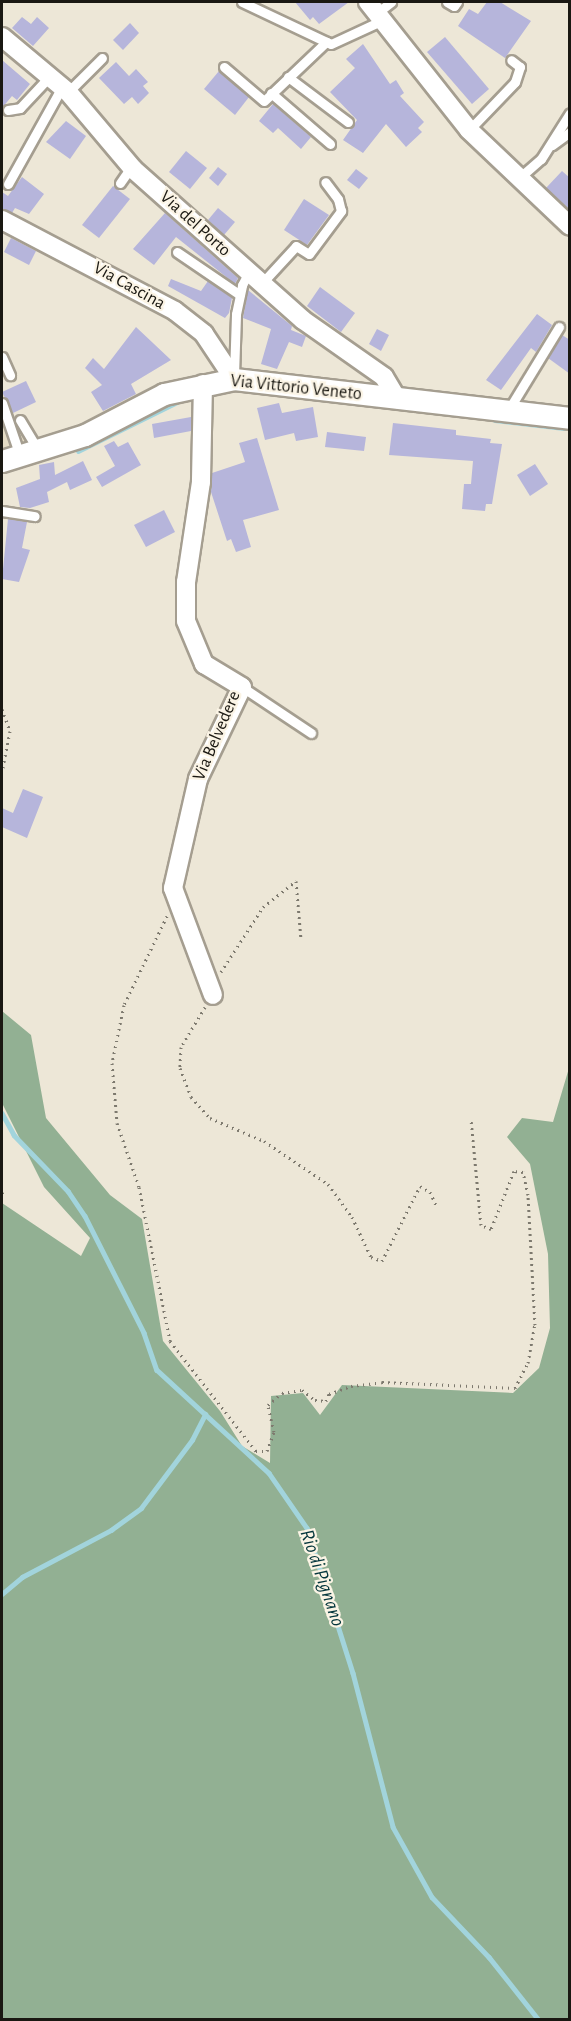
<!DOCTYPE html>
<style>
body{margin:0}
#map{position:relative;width:571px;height:2021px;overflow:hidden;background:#ede7d7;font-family:"Alegreya Sans",sans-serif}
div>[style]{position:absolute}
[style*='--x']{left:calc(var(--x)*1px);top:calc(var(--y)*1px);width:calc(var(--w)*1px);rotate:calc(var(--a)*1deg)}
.built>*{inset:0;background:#e5dcc5}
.forest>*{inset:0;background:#92b093}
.stream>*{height:4.5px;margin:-2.25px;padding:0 2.25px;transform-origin:2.25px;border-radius:2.25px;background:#a2d4dc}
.building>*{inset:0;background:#b6b5db}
.path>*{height:3px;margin-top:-1.5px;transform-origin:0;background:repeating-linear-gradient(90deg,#7d796e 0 1.5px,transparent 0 6px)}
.roads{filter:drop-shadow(2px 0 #a59e90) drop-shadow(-2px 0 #a59e90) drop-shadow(0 2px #a59e90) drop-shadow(0 -2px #a59e90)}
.service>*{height:9px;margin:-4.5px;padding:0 4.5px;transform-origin:4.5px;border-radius:4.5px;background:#fff}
.minor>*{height:18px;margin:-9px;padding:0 9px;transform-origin:9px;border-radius:9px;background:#fff}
.tertiary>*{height:21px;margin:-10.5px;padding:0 10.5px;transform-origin:10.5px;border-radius:10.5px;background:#fff}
span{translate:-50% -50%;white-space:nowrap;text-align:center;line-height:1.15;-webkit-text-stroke:4.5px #fbf4e5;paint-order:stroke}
.street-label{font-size:18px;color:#1a1812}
.water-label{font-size:20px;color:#04363c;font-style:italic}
.frame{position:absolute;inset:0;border:3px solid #1a1812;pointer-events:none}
</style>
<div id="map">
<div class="built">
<div style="clip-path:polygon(2px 390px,31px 452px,2px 461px)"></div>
</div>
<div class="forest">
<div style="clip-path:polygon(2px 1011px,31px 1035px,46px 1118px,110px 1195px,142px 1219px,163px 1341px,220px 1411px,242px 1446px,270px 1463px,271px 1396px,303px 1393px,320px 1415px,342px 1385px,513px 1393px,539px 1368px,550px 1328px,548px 1254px,530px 1164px,507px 1137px,522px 1118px,553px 1122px,569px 1068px,569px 2019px,2px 2019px,2px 1203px,81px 1256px,90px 1238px,44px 1187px,2px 1103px)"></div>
</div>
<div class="stream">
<div style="--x:495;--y:420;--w:69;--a:6.6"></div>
<div style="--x:78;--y:451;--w:115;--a:-26.3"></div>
<div style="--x:2;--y:1113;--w:25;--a:61"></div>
<div style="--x:14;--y:1135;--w:78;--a:46"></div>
<div style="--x:68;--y:1191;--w:30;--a:56"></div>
<div style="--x:85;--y:1216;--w:131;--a:63.2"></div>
<div style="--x:144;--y:1333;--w:39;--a:71"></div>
<div style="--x:157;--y:1370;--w:152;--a:42.6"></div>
<div style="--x:269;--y:1473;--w:67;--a:55.4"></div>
<div style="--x:307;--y:1528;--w:152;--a:72.4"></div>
<div style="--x:353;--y:1673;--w:159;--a:75.4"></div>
<div style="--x:393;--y:1827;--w:80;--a:60.9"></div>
<div style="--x:432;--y:1897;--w:83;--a:46.5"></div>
<div style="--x:489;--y:1957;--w:80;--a:51.6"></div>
<div style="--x:2;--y:1594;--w:26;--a:-40"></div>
<div style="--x:22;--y:1577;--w:101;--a:-27.8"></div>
<div style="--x:111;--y:1530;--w:37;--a:-36"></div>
<div style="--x:141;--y:1508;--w:85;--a:-53.1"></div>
<div style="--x:192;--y:1440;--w:29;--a:-63"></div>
</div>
<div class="building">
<div style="clip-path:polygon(295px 2px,349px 2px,319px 24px,313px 17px,310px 20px)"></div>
<div style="clip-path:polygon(487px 2px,500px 2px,531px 21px,505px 58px,458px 26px,469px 9px,478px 14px)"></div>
<div style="clip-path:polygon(22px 17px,31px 24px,37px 17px,49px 28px,33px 46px,12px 28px)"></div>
<div style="clip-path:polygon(130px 23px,139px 33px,123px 50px,113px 40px)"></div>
<div style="clip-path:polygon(445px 37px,489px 89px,472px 104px,427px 52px)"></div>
<div style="clip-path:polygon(363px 44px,390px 84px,396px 80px,404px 93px,400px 96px,424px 122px,418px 128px,422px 132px,406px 147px,386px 124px,363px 153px,343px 140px,357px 120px,330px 92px,355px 68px,346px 59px)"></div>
<div style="clip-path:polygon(2px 60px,30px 84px,17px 100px,12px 96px,2px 108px)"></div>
<div style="clip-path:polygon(116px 62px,129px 76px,136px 69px,148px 82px,143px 86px,149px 93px,138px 104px,132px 97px,124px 104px,99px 78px)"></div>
<div style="clip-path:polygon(219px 71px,249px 97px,235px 115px,204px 89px)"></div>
<div style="clip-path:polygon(273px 104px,311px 137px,301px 149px,278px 128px,273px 133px,259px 121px)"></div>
<div style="clip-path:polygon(66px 121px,86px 136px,70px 159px,46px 142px)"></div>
<div style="clip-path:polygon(186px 151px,207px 168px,190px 189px,169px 172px)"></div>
<div style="clip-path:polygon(218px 167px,227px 174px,218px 186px,209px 178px)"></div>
<div style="clip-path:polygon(356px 169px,368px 178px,359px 189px,347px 180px)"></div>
<div style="clip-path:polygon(562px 171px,570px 178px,570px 210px,546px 188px)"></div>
<div style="clip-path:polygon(22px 177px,44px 194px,29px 214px,15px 208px,12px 213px,2px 209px,2px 192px,8px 196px)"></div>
<div style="clip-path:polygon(113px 186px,130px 199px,99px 238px,82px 225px)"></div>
<div style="clip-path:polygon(304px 199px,329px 215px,307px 245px,284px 230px)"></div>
<div style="clip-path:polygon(218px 208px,235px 222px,224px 235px,208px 220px)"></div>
<div style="clip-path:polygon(165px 213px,238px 278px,235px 284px,176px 237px,154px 265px,133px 249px)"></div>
<div style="clip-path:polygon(11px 238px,36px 251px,29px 265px,4px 252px)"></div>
<div style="clip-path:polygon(171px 279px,201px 291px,208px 281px,232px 298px,229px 313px,225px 318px,168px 286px)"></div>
<div style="clip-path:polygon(320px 287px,355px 313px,341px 332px,307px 306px)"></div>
<div style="clip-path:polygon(248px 290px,292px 326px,291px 330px,306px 336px,302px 347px,289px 342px,277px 369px,261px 364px,271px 329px,243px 318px)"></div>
<div style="clip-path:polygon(537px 314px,552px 325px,536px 352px,531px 348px,501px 390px,486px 380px)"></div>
<div style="clip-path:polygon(136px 327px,171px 360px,131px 384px,136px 394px,103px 411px,91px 392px,102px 385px,85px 368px,93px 358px,104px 369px)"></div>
<div style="clip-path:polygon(377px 329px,389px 335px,381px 351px,369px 344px)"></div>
<div style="clip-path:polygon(562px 335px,570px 340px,570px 374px,548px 358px)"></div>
<div style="clip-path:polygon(26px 381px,36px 402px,13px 413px,2px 392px)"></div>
<div style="clip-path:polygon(279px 403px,282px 413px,313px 407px,318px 437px,296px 441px,294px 433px,265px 440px,257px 408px)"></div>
<div style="clip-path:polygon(191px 417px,191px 431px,154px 438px,152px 424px)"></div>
<div style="clip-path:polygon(393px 423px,456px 430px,456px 435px,491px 439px,490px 443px,502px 444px,492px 504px,486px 504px,485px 511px,462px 509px,464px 484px,471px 484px,473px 461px,389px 455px)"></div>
<div style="clip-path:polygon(327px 432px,366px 437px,364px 451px,325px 447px)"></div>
<div style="clip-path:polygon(257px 438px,279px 510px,243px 520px,251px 547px,236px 552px,231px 539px,227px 541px,211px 492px,212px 473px,245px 462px,239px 443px)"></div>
<div style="clip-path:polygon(114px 441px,118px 447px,128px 442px,141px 465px,102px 487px,96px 477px,115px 466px,104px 446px)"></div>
<div style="clip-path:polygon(83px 461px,92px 480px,70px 490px,67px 482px,47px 492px,49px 502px,30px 508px,20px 507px,16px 488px,40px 479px,39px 465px,54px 462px,55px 475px)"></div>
<div style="clip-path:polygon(535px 464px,548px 484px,530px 496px,517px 475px)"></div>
<div style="clip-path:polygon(164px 510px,175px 532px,146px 547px,134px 525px)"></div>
<div style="clip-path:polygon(8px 519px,27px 522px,22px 548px,30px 550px,19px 582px,2px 579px)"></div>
<div style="clip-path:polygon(23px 789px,43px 797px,27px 838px,2px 827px,2px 808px,13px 813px)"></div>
</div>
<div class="path">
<div style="--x:2;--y:709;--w:23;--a:70"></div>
<div style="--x:10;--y:731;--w:42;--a:101"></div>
<div style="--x:167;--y:916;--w:99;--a:115.8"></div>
<div style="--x:124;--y:1005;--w:59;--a:101.7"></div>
<div style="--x:112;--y:1063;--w:60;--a:85.2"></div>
<div style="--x:117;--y:1123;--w:68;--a:71"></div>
<div style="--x:139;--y:1187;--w:157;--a:78.6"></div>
<div style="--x:170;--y:1341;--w:140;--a:52"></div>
<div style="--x:256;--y:1451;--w:11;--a:0"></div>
<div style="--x:267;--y:1451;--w:20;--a:-70"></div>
<div style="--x:274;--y:1432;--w:28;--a:-103"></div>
<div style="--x:268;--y:1405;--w:18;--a:-41"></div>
<div style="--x:282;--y:1393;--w:20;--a:-9"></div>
<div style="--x:302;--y:1390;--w:16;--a:38"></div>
<div style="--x:315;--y:1400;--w:11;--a:5"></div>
<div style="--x:326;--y:1401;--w:8;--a:-67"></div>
<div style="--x:329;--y:1394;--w:23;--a:-20"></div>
<div style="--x:351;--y:1386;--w:31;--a:-7"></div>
<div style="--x:382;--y:1382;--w:133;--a:2.6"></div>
<div style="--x:515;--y:1388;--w:28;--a:-63"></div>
<div style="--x:528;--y:1363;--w:39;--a:-80"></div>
<div style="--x:535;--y:1325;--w:130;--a:-93.1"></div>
<div style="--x:528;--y:1195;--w:24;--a:-102"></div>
<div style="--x:523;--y:1172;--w:9;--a:-174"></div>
<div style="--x:514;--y:1171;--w:62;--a:111.6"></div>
<div style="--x:491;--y:1229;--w:11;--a:-158"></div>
<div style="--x:481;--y:1225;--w:106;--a:-95.4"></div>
<div style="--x:221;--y:972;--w:77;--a:-57.1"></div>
<div style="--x:263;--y:907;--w:42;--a:-38.2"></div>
<div style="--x:296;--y:881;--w:58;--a:85.1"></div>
<div style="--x:205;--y:1007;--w:47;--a:121"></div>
<div style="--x:181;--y:1047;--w:21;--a:93"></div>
<div style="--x:180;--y:1068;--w:31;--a:69"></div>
<div style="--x:191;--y:1097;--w:28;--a:48"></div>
<div style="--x:210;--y:1118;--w:59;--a:23.1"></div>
<div style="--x:264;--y:1141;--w:77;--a:33.9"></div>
<div style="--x:328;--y:1184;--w:41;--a:54"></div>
<div style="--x:352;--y:1217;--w:44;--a:64.6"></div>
<div style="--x:371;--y:1257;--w:12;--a:20"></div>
<div style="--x:382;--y:1261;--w:84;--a:-63.1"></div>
<div style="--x:420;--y:1186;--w:12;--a:31"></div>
<div style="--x:430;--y:1192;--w:17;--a:65"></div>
<div style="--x:2;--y:1193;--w:4;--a:27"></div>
</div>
<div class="roads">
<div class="service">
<div style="--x:242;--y:2;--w:98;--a:25.3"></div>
<div style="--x:331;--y:44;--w:57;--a:-24.8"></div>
<div style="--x:447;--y:2;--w:8;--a:30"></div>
<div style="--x:454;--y:6;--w:5;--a:-53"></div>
<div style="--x:377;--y:13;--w:18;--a:-38"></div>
<div style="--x:224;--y:67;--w:52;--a:40.4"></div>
<div style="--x:264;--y:101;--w:86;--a:-43.6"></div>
<div style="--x:288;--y:77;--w:75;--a:36.9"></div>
<div style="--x:68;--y:92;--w:48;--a:-45"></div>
<div style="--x:271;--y:93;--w:78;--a:40.8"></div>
<div style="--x:8;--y:110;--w:12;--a:-9"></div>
<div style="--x:20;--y:108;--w:42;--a:-46.9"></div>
<div style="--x:469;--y:130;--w:66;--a:-46.2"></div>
<div style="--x:515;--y:82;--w:16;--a:-72"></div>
<div style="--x:520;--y:67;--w:11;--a:-142"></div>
<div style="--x:552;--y:145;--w:22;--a:-36"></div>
<div style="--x:519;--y:178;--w:29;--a:-41"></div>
<div style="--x:541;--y:159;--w:54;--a:-57.8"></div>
<div style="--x:120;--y:183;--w:19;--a:-55"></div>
<div style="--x:8;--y:184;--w:111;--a:-60.9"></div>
<div style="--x:177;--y:252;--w:76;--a:34.3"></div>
<div style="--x:262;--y:283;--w:50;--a:-47.4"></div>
<div style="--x:296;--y:246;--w:15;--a:32"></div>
<div style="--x:309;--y:254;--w:54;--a:-53.3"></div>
<div style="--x:341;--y:211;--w:12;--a:-104"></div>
<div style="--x:338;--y:199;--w:21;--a:-127"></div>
<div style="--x:2;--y:357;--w:20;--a:66"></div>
<div style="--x:234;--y:375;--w:61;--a:-88.1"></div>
<div style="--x:236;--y:314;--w:30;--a:-78"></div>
<div style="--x:242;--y:285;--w:15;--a:-62"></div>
<div style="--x:2;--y:403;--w:56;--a:71.2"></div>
<div style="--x:509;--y:409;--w:96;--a:-58.6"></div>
<div style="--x:20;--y:420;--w:35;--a:59"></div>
<div style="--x:2;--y:511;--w:33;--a:9"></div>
<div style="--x:242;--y:687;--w:83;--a:33.7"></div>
</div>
<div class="minor">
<div style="--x:368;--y:2;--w:163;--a:51.7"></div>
<div style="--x:469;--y:130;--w:139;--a:43.5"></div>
<div style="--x:2;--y:37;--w:86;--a:39.8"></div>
<div style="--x:68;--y:92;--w:101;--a:49.8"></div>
<div style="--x:133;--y:169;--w:227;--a:41.6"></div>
<div style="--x:303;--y:320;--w:99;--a:35.1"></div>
<div style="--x:384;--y:377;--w:26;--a:59"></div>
<div style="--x:2;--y:220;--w:195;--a:27.7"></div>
<div style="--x:175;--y:311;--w:37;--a:38"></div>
<div style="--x:204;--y:334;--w:54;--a:56.3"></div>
<div style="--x:203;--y:384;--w:98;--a:91.2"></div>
<div style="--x:201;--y:482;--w:101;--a:98.5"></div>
<div style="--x:186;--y:582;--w:39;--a:90"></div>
<div style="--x:186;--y:621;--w:47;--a:67.3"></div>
<div style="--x:204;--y:664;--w:44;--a:31.2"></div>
<div style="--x:242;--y:687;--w:102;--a:115.6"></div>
<div style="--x:198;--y:779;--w:112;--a:102.9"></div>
<div style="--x:173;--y:888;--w:114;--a:69.5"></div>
</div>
<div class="tertiary">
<div style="--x:2;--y:461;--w:87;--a:-17.4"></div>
<div style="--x:85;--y:435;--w:89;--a:-27.4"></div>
<div style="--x:164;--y:394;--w:72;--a:-12.1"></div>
<div style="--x:234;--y:379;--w:338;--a:6.6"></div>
</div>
</div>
<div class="street-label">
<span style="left:195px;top:224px;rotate:42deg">Via del Porto</span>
<span style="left:129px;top:286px;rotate:29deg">Via Cascina</span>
<span style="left:296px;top:388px;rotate:6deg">Via Vittorio Veneto</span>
<span style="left:217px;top:736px;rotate:-67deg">Via Belvedere</span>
</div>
<div class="water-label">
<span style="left:322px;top:1578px;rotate:71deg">Rio di Pignano</span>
</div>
<div class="frame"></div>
</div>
